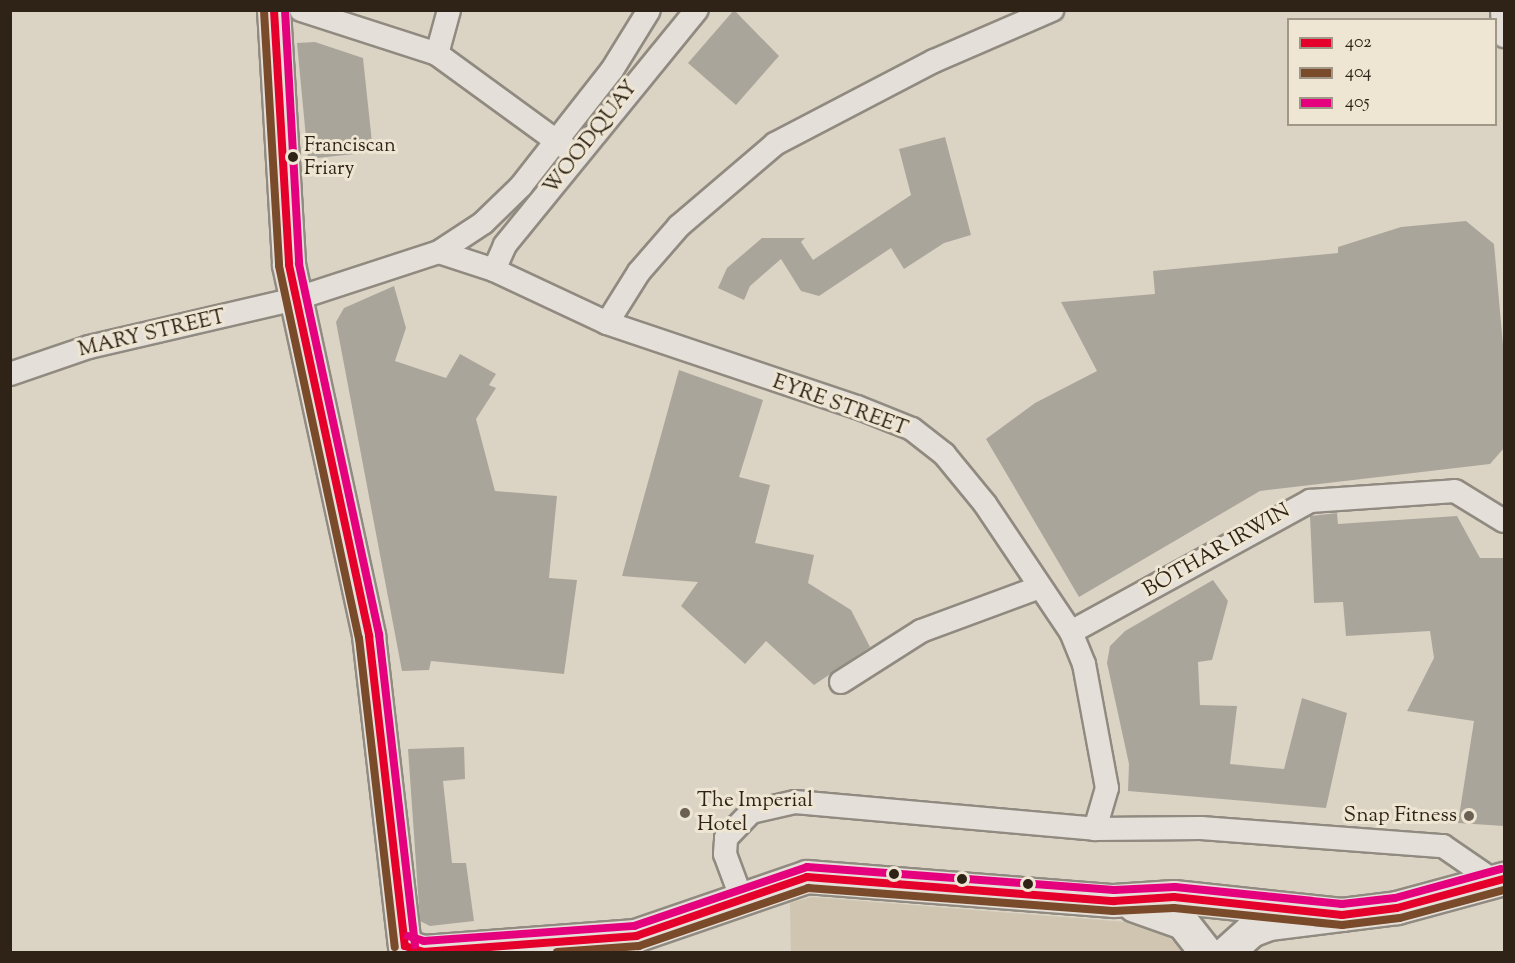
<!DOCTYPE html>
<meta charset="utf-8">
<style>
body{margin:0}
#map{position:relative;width:1515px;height:963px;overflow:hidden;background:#dbd4c5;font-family:"Sorts Mill Goudy",serif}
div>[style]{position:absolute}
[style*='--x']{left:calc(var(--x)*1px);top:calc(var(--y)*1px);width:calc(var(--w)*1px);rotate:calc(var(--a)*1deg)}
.green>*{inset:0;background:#cfc5b0}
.building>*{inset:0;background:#aaa59a}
.roads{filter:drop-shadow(2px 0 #908a80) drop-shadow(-2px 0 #908a80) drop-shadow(0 2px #908a80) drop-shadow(0 -2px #908a80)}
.street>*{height:22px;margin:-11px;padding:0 11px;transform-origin:11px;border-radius:11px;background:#e4e0d9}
.secondary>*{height:32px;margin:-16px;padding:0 16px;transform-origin:16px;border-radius:16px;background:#e4e0d9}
.bus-1>*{height:8px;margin:-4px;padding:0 4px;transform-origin:4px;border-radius:4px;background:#e4002b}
.bus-2>*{height:8px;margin:-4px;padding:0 4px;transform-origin:4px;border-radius:4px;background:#7a4b2a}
.bus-3>*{height:8px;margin:-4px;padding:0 4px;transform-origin:4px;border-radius:4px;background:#e5007d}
.dots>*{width:16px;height:16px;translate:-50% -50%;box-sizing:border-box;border:3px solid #eee5d3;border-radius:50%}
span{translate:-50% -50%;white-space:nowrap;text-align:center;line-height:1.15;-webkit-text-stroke:6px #eee5d3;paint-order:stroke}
.bus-label{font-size:20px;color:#2e2316}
.left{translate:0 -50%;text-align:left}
.street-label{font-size:21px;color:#2e2316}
.poi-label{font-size:21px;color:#2e2316}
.right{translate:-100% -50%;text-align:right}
.frame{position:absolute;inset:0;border:12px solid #2e2316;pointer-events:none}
.legend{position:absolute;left:1287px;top:18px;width:210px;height:108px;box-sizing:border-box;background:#eee5d3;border:2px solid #a19787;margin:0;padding:8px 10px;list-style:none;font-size:18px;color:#2e2316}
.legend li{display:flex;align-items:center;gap:12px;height:30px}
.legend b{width:30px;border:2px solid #a19787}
</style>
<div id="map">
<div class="green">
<div style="clip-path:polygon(812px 897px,1151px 924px,1187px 952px,791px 952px,790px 903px)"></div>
</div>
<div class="building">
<div style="clip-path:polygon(734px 10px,779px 56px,736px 105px,688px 63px)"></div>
<div style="clip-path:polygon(315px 42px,363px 58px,373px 152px,308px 159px,297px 43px)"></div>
<div style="clip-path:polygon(945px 137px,971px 235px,944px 243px,904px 269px,891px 248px,819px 296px,801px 291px,781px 259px,750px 286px,744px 300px,718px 288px,727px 268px,762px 238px,805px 238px,801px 242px,813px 260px,911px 195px,899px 149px)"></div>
<div style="clip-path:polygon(1466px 221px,1494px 244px,1504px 356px,1504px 448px,1490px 464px,1260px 491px,1079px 597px,986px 439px,1035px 403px,1097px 371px,1061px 302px,1155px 294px,1153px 271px,1338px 253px,1338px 247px,1401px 227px)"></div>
<div style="clip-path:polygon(394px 286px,406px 328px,395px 361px,446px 378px,460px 354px,496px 374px,489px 385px,496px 388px,476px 419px,495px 491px,557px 496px,549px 578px,577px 580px,564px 674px,431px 661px,429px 670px,402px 671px,336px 322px,344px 308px)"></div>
<div style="clip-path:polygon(679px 370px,763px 400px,739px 477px,770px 485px,755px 543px,814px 555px,808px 583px,851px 610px,870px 647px,814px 685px,766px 641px,745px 664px,681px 606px,698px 582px,622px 576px)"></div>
<div style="clip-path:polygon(1337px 513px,1338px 524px,1457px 516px,1480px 558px,1504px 558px,1504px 826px,1458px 823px,1474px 721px,1407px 711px,1434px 658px,1430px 631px,1346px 636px,1343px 602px,1314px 603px,1310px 516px)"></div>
<div style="clip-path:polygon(1213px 580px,1228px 601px,1212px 660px,1198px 662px,1200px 705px,1237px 706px,1230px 764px,1284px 769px,1302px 698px,1347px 713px,1326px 808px,1128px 791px,1129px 764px,1107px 663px,1110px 646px,1125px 631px)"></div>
<div style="clip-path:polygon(464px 747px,465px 779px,443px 781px,452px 863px,466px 863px,474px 921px,430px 926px,420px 921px,408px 749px)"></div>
</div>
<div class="roads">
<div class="street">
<div style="--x:301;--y:10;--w:143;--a:17.9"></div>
<div style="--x:437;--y:54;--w:165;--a:36.1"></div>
<div style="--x:1502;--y:10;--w:26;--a:86"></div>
<div style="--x:437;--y:54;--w:46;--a:-74.7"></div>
<div style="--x:439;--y:252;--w:58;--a:18.1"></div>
<div style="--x:494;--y:270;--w:125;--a:25.1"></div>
<div style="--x:607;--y:323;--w:264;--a:18.6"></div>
<div style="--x:857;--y:407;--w:59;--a:21.8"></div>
<div style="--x:912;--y:429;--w:41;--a:38"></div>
<div style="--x:944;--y:454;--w:65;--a:50.6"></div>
<div style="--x:985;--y:504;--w:154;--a:56.1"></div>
<div style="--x:1071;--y:632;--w:35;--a:68"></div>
<div style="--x:1084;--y:664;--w:126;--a:79.5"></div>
<div style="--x:1107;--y:788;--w:43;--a:106.3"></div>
<div style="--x:494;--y:270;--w:27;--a:-66"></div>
<div style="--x:505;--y:245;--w:303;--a:-50.8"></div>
<div style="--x:607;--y:323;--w:60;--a:-57.9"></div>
<div style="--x:639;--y:272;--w:61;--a:-49"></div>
<div style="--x:679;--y:226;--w:126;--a:-40.5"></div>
<div style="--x:775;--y:144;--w:179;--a:-27.6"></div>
<div style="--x:934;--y:61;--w:129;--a:-23.4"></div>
<div style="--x:10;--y:374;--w:83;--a:-18.9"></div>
<div style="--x:89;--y:347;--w:212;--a:-13.1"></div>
<div style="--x:295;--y:299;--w:151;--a:-18.1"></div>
<div style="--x:439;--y:252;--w:53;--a:-33.4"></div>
<div style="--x:483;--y:223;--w:53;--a:-44.2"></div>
<div style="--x:521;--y:186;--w:147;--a:-51.9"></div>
<div style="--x:612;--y:70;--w:70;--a:-58.3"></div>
<div style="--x:1071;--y:632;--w:273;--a:-28.7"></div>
<div style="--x:1310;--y:501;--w:145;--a:-3.9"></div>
<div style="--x:1455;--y:491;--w:57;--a:31.5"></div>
<div style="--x:841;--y:682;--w:95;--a:-32.5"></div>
<div style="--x:921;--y:631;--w:124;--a:-20.3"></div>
<div style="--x:741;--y:897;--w:46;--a:-110.4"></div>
<div style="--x:725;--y:854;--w:16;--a:-86"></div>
<div style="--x:726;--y:838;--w:36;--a:-46"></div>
<div style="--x:751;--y:812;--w:45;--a:-12.8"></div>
<div style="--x:795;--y:802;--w:301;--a:5.1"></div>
<div style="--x:1095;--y:829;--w:106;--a:-0.5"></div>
<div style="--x:1201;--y:828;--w:243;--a:4.3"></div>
<div style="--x:1443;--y:846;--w:62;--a:34.5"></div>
</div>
<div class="secondary">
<div style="--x:274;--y:10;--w:255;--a:86.6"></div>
<div style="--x:289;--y:265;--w:380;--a:77.8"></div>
<div style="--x:369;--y:636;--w:312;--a:83.4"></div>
<div style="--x:405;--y:946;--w:19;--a:18"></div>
<div style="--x:423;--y:952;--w:214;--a:-4.3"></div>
<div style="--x:636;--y:936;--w:181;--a:-19"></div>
<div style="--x:807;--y:877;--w:308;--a:4.5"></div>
<div style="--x:1114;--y:901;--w:60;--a:-3.8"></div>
<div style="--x:1174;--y:897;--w:169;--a:6.1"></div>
<div style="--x:1135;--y:906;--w:51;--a:19.5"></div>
<div style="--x:1183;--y:923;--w:37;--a:52"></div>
<div style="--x:1228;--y:952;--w:31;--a:-42"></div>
<div style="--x:1251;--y:931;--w:19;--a:-21"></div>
<div style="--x:1269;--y:924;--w:129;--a:-7.1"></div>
<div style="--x:1397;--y:908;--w:111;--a:-15.2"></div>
</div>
</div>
<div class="bus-1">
<div style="--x:274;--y:10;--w:255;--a:86.6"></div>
<div style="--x:289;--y:265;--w:380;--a:77.8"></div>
<div style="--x:369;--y:636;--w:312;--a:83.4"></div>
<div style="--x:405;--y:946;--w:19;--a:18"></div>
<div style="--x:423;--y:952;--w:214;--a:-4.3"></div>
<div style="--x:636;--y:936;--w:181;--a:-19"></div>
<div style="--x:807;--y:877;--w:308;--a:4.5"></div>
<div style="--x:1114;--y:901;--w:60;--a:-3.8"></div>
<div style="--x:1174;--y:897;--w:169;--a:6.1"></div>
<div style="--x:1342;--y:915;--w:55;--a:-7.3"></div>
<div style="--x:1397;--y:908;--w:111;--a:-15.2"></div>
</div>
<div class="bus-2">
<div style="--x:264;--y:11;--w:255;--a:86.6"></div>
<div style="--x:279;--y:266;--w:381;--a:77.9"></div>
<div style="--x:359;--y:638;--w:311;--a:83.4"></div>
<div style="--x:557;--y:952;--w:82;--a:-4.2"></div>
<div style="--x:639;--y:946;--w:179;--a:-18.9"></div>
<div style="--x:808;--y:888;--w:306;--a:4.3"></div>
<div style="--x:1113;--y:911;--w:61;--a:-2.8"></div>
<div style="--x:1174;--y:908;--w:169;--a:5.8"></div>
<div style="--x:1342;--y:925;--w:58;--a:-6.9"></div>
<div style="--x:1400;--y:918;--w:108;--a:-15.1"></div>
</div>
<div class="bus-3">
<div style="--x:285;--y:10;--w:254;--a:86.8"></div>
<div style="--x:299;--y:264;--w:379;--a:77.8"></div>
<div style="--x:379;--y:634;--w:313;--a:83.4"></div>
<div style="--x:408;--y:936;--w:17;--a:17"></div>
<div style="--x:424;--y:941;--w:211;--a:-4.1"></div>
<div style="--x:634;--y:926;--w:183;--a:-18.8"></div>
<div style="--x:807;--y:867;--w:308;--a:4.3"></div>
<div style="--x:1114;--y:890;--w:61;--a:-2.8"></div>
<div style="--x:1175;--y:887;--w:168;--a:5.8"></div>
<div style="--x:1342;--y:904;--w:53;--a:-6.5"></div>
<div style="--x:1395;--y:898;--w:110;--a:-15.3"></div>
</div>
<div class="dots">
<div style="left:293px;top:157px;background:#2e2316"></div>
<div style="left:685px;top:813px;background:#6b6153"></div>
<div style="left:1469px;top:816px;background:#6b6153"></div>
<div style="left:894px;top:874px;background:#2e2316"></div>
<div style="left:962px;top:879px;background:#2e2316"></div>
<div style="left:1028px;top:884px;background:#2e2316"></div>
</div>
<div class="bus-label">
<span class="left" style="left:304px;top:158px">Franciscan<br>Friary</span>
</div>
<div class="street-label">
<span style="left:591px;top:138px;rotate:-52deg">WOODQUAY</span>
<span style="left:152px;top:334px;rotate:-13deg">MARY STREET</span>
<span style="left:840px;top:406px;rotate:20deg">EYRE STREET</span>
<span style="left:1217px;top:551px;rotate:-30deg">BÓTHAR IRWIN</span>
</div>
<div class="poi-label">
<span class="left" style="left:697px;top:813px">The Imperial<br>Hotel</span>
<span class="right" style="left:1457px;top:816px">Snap Fitness</span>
</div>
<div class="frame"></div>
<ul class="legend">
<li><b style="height:8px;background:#e4002b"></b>402</li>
<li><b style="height:8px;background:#7a4b2a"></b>404</li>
<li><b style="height:8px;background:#e5007d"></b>405</li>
</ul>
</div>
